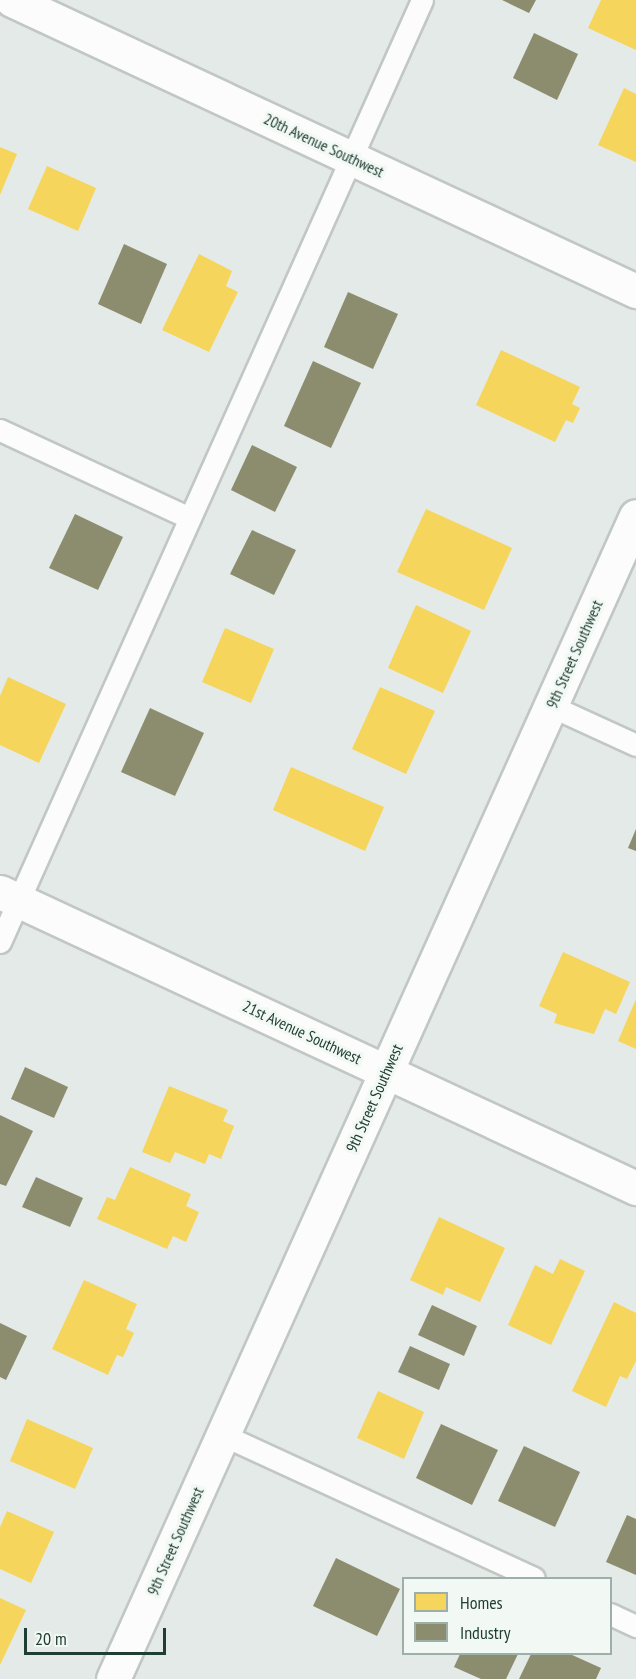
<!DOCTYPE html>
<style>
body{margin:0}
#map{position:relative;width:636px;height:1679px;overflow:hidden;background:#e4eae7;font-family:"PT Sans Narrow",sans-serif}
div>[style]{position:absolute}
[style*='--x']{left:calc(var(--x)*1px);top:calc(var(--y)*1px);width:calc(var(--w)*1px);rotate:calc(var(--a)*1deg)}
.homes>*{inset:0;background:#f6d55c}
.industry>*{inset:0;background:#8c8c6e}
.roads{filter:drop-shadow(2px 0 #c1c7c4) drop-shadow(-2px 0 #c1c7c4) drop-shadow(0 2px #c1c7c4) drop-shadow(0 -2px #c1c7c4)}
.service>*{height:21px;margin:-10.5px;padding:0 10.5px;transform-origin:10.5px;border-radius:10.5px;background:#fbfcfb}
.minor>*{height:33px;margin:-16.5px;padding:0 16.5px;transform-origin:16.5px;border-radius:16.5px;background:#fbfcfb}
span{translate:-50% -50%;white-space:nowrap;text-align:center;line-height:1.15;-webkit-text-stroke:6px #f2f9f5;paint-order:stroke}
.street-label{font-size:16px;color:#213e34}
.legend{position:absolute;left:402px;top:1577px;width:210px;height:78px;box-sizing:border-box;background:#f2f9f5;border:2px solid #9eaea8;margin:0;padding:8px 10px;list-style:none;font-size:18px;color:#213e34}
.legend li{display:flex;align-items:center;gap:12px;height:30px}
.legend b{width:30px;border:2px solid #9eaea8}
.scale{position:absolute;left:24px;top:1628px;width:142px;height:27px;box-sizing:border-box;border:3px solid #213e34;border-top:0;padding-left:8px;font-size:18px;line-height:21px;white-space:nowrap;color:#213e34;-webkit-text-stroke:4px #f2f9f5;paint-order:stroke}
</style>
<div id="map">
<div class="homes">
<div style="clip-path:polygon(601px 0,636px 0,636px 50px,588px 28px)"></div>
<div style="clip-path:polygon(624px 88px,636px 94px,636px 162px,598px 145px)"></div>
<div style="clip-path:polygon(0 147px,17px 154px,0 195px)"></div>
<div style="clip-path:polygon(47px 166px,96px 188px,78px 231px,28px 209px)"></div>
<div style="clip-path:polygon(199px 254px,232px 271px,226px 286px,238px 292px,209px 352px,162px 330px)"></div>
<div style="clip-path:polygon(501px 350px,580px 387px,572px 404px,580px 408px,573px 423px,566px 420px,555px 442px,476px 405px)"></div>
<div style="clip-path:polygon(426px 509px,512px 548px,484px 610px,397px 572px)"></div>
<div style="clip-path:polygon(416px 605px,471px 631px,443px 693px,388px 668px)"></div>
<div style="clip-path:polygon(225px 628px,274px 649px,251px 703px,202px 682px)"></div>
<div style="clip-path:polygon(8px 677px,66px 704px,39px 763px,0 745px,0 696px)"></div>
<div style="clip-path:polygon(380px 687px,435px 711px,406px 774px,352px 749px)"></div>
<div style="clip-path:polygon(291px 767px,384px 807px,365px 851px,273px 810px)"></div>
<div style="clip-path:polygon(563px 952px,630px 982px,616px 1014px,605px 1009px,594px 1034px,554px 1023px,557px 1014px,539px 1006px)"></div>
<div style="clip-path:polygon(636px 999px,636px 1049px,618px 1041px)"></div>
<div style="clip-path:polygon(169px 1086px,228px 1110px,223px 1121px,234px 1126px,221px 1159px,209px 1154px,205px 1164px,175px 1152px,170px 1163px,142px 1152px)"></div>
<div style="clip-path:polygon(130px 1167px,191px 1194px,186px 1206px,199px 1212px,186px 1242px,173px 1236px,167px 1249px,97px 1219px,107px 1197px,115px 1200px)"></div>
<div style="clip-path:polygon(439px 1217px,505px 1248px,480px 1302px,446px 1287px,443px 1295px,410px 1280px)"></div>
<div style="clip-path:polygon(560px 1259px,585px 1271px,551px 1345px,508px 1325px,535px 1265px,553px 1274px)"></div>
<div style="clip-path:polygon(84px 1280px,137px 1304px,126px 1329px,134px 1333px,123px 1357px,117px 1355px,108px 1375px,52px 1349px)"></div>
<div style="clip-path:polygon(614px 1302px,636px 1313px,636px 1361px,627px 1379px,620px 1376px,606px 1407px,572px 1391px)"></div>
<div style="clip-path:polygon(378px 1391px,424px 1412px,404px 1459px,357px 1438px)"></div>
<div style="clip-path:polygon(27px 1419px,93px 1448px,75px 1489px,10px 1461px)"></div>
<div style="clip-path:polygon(7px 1511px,54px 1532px,31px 1583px,0 1569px,0 1527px)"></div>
<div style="clip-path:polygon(0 1598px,26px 1610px,0 1665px)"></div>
</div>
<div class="industry">
<div style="clip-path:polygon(502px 0,536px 0,529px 13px)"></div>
<div style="clip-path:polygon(534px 33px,578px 54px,557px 100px,513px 78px)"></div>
<div style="clip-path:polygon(124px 244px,167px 264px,141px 324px,98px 304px)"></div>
<div style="clip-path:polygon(348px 292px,398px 314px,373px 369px,324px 347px)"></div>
<div style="clip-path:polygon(313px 361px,361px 383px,331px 448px,284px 426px)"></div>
<div style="clip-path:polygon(252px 445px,297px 467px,275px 512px,231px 490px)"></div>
<div style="clip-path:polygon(75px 514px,123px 537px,98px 590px,49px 568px)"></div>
<div style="clip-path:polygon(252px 530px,296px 550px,274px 595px,230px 574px)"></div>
<div style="clip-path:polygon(150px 708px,204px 733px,175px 796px,121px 772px)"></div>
<div style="clip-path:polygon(636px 829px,636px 851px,628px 848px)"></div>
<div style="clip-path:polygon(25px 1067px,68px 1087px,54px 1118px,11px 1099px)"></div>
<div style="clip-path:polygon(0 1115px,33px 1131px,6px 1186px,0 1184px)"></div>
<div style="clip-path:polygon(36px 1177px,83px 1198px,70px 1227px,22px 1207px)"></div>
<div style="clip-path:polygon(432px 1305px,477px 1326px,464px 1356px,418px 1335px)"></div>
<div style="clip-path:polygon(0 1323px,27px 1336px,6px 1380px,0 1377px)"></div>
<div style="clip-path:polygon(410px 1346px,450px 1364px,439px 1390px,398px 1372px)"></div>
<div style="clip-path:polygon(441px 1424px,498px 1450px,472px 1505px,416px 1478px)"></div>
<div style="clip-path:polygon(524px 1446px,580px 1472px,555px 1527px,498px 1501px)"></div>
<div style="clip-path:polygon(627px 1515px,636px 1519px,636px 1575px,606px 1562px)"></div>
<div style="clip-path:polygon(336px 1558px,400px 1589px,377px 1636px,313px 1606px)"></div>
<div style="clip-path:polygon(460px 1654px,518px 1654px,506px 1679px,481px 1679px,454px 1667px)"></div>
<div style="clip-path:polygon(531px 1654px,570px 1654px,601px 1668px,596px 1679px,519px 1679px)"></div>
</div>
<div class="roads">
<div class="service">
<div style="--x:0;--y:430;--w:209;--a:24.9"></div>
<div style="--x:551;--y:706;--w:94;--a:24.6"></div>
<div style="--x:0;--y:942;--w:1032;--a:-65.87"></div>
<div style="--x:223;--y:1435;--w:342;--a:24.7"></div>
<div style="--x:610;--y:1614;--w:29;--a:25"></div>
</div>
<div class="minor">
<div style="--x:12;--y:0;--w:689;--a:25"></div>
<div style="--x:0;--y:892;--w:702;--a:24.96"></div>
<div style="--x:113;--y:1679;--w:1275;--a:-65.79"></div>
</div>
</div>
<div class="street-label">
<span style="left:324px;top:145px;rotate:25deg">20th Avenue Southwest</span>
<span style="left:574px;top:654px;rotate:-66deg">9th Street Southwest</span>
<span style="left:302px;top:1032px;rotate:25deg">21st Avenue Southwest</span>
<span style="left:374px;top:1098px;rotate:-66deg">9th Street Southwest</span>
<span style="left:175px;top:1541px;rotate:-66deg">9th Street Southwest</span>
</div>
<ul class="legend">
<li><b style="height:16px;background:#f6d55c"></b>Homes</li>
<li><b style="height:16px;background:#8c8c6e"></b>Industry</li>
</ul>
<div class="scale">20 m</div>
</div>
